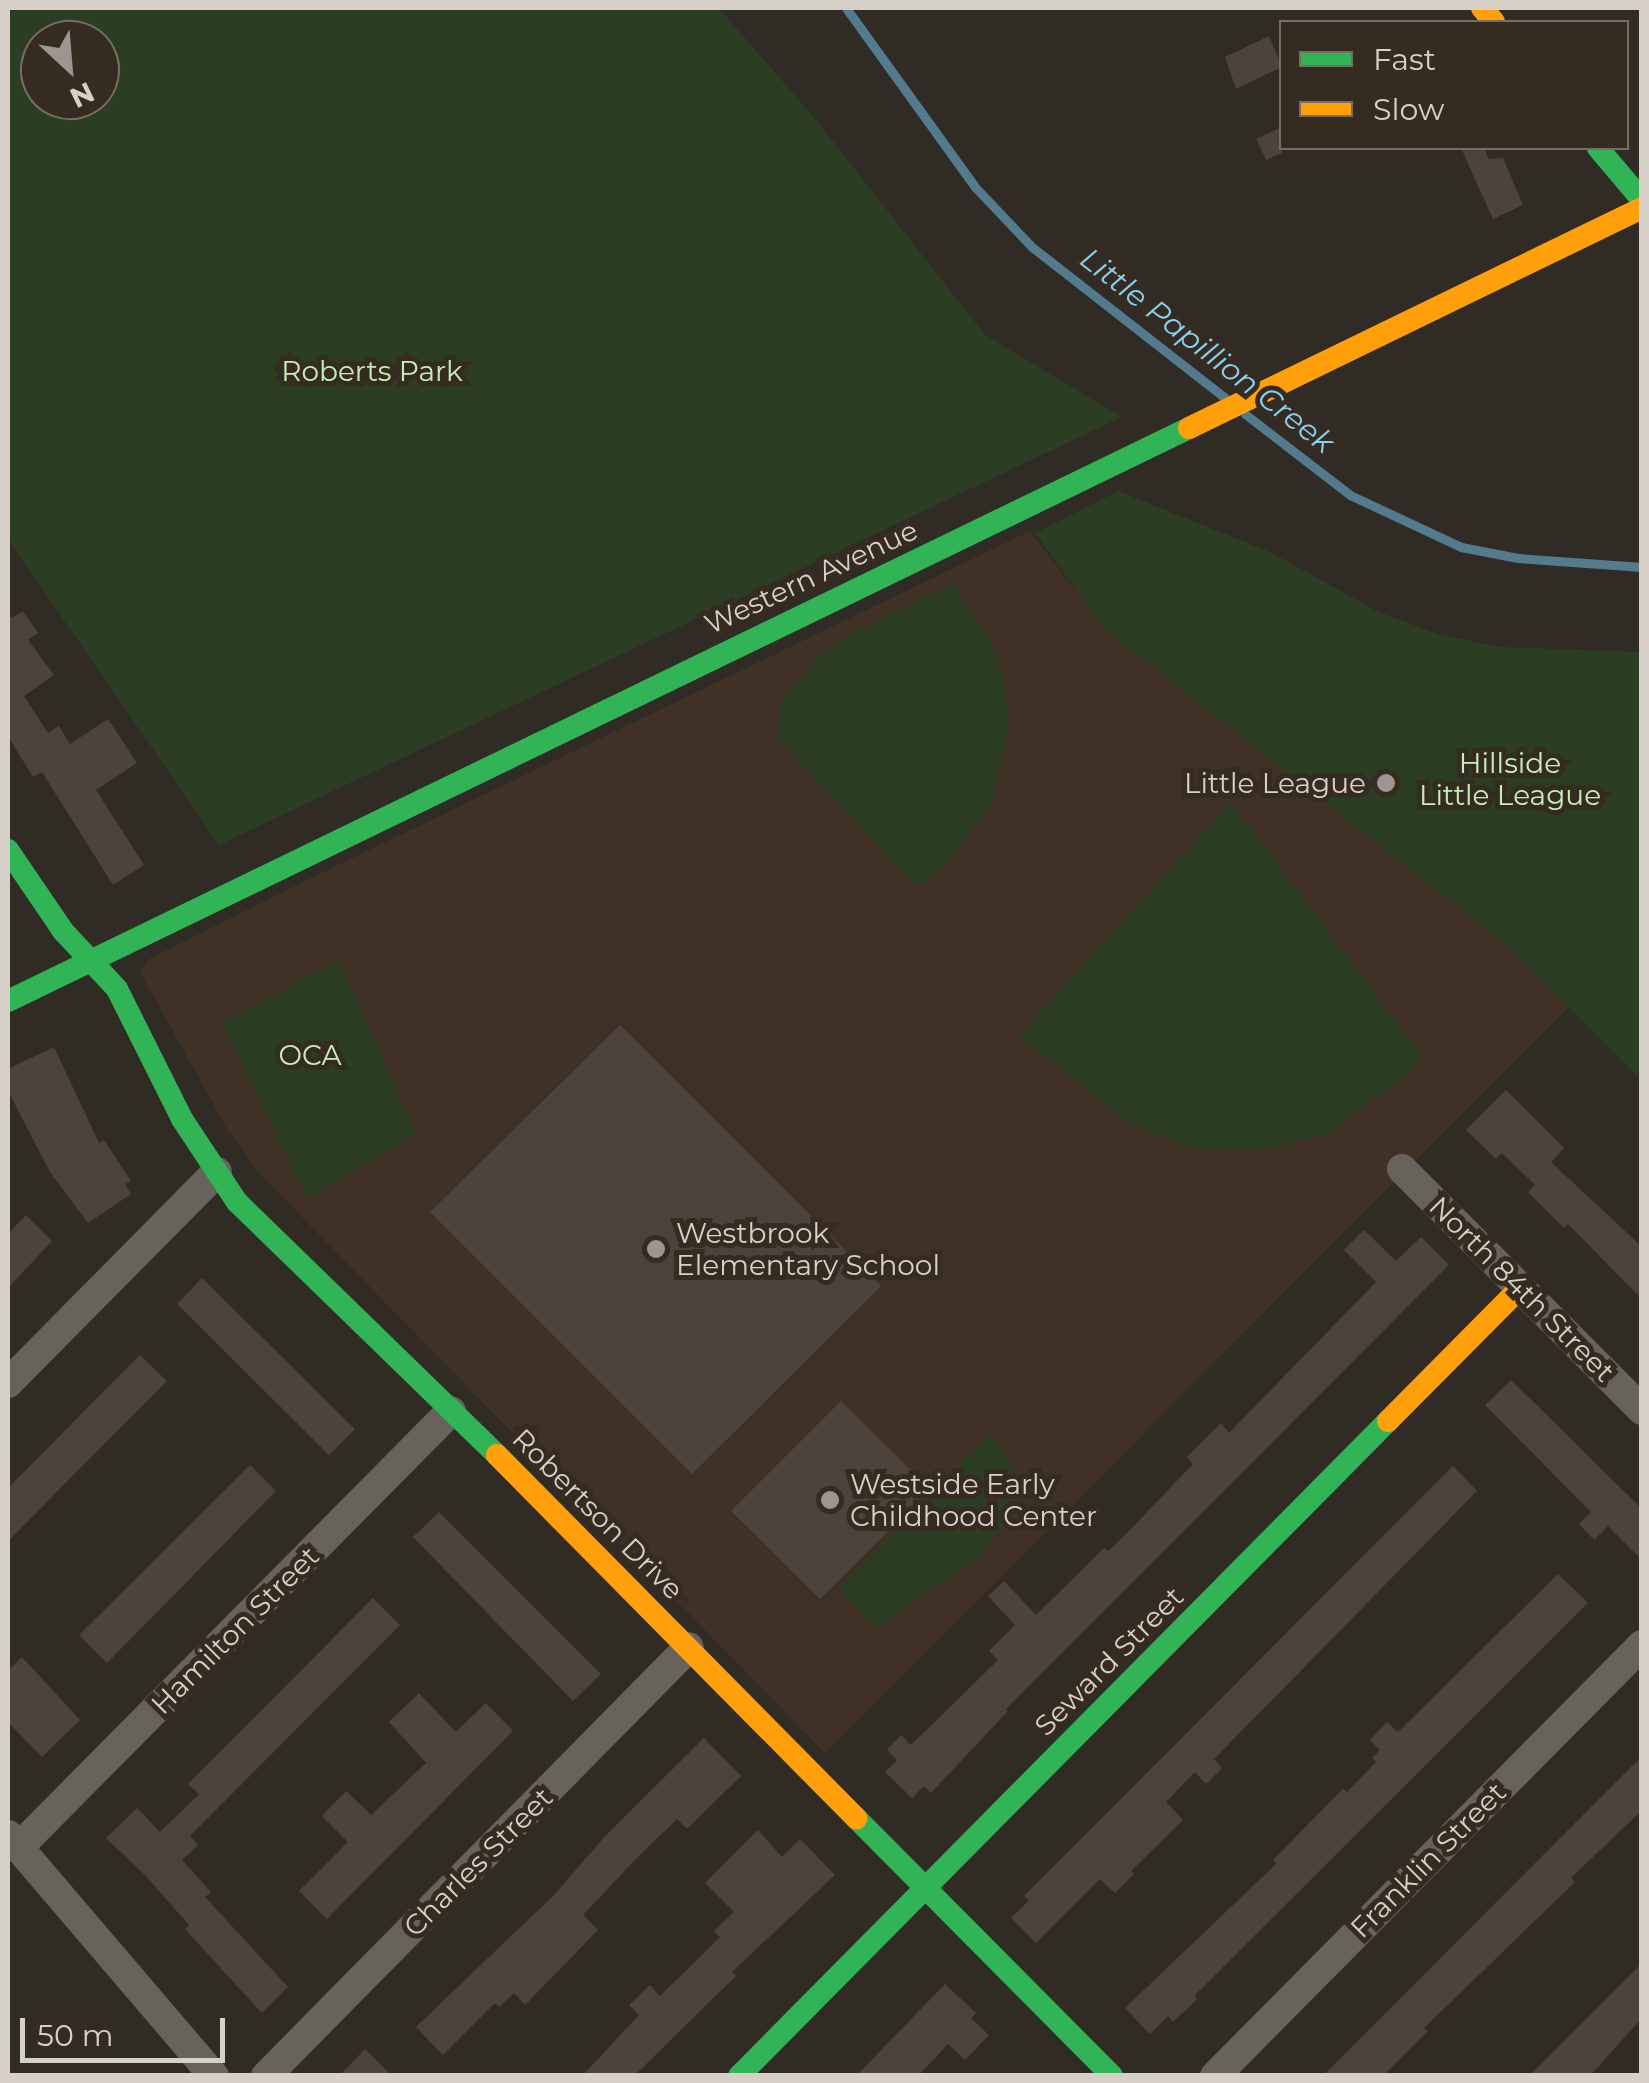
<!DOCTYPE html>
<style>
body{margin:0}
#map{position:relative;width:1649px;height:2083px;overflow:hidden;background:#312b26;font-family:Montserrat,sans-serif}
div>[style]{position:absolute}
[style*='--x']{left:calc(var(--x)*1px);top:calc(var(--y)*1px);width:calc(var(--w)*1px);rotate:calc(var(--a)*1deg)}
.education>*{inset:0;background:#403126}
.green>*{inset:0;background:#2b3e23}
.stream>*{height:9px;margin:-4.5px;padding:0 4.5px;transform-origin:4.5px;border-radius:4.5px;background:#537b8d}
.building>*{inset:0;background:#4c433d}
.street>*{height:30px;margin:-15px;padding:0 15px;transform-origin:15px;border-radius:15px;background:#68625d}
.fast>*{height:22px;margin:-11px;padding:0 11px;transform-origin:11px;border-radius:11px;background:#30b455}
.slow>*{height:22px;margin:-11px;padding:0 11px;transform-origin:11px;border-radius:11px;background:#ff9f0a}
.dots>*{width:28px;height:28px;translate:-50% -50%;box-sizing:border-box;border:5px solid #362b21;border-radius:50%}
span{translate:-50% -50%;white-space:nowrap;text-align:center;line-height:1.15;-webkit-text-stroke:10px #362b21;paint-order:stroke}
.park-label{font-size:28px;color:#c3efb7}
.street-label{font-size:28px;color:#d7d0c9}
.poi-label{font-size:28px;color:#d7d0c9}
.right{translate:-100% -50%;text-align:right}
.left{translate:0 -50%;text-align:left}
.water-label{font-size:30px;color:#85d1f2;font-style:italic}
.frame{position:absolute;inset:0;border:10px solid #d7d0c9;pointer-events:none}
.legend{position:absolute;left:1279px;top:20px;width:350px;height:130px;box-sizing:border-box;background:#362b21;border:2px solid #766d64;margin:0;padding:12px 18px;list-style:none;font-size:30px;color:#d7d0c9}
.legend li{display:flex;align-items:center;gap:20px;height:50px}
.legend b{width:50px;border:2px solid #766d64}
.north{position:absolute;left:20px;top:20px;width:100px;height:100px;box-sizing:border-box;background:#362b21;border:2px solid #766d64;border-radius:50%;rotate:154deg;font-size:28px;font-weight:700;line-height:40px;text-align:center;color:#d7d0c9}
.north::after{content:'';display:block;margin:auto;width:35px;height:45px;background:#9d9690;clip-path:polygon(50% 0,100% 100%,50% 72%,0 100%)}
.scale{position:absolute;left:20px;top:2018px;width:205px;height:45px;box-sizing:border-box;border:5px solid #d7d0c9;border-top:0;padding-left:12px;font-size:30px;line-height:35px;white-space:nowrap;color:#d7d0c9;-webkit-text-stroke:8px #362b21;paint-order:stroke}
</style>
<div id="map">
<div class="education">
<div style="clip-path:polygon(1030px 531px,1107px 630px,1510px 948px,1569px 1007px,825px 1753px,257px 1171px,226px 1127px,140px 972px,149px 959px,305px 881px)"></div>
</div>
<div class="green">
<div style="clip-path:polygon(evenodd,8px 8px,719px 8px,817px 121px,985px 335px,1122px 417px,219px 845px,8px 539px,8px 8px,40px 40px,100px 40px,100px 100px,40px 100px,40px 40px)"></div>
<div style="clip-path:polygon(1118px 491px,1270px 552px,1379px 612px,1437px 634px,1500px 647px,1641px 652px,1641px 1080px,1510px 948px,1106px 630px,1035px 533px)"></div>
<div style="clip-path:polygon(953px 583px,994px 649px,1005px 688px,1008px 728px,992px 803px,943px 867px,917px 887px,778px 739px,780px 702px,830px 645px)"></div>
<div style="clip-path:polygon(1231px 802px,1422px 1057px,1399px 1081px,1326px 1134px,1259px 1150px,1198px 1150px,1133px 1125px,1019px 1036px)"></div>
<div style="clip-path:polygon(339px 960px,416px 1134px,307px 1199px,222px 1023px)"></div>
<div style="clip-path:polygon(990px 1433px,1021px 1480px,1020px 1497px,1007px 1520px,983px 1554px,876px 1628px,839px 1589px)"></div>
</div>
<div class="stream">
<div style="--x:846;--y:8;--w:221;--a:54.2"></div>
<div style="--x:975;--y:187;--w:83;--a:46.5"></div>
<div style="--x:1032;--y:247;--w:245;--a:38"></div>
<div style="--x:1245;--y:414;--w:133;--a:37.6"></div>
<div style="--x:1350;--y:495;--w:123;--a:25.1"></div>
<div style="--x:1461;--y:547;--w:58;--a:10.9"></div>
<div style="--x:1518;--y:558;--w:124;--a:4.2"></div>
</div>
<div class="building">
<div style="clip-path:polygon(1269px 36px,1282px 67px,1236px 89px,1225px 57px)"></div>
<div style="clip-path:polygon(1282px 127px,1282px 153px,1266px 160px,1256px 139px)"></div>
<div style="clip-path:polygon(1461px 148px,1484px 148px,1489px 159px,1503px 158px,1523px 205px,1493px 219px)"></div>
<div style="clip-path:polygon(8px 611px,12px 618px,23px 611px,38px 633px,28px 640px,54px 675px,24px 696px,48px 733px,59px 726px,70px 744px,108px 719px,137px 763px,96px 790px,144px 865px,113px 885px,42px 772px,33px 777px,8px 736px)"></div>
<div style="clip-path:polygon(620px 1025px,881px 1286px,692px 1474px,430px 1212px)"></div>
<div style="clip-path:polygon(54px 1047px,99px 1143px,104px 1140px,131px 1181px,125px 1184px,131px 1194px,88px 1223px,50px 1172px,8px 1091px,8px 1069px)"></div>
<div style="clip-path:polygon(1506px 1090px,1564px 1148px,1551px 1162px,1642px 1247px,1642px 1299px,1568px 1224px,1564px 1228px,1528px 1192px,1535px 1185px,1502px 1153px,1496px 1159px,1466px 1130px)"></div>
<div style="clip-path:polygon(26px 1215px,52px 1241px,8px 1288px,8px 1234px)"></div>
<div style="clip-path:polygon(1364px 1230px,1396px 1261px,1421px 1237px,1449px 1265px,1006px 1709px,1008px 1711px,944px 1779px,931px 1793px,924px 1786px,912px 1798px,885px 1772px,897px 1760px,887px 1750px,901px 1735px,911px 1745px,998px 1660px,989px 1651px,1015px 1625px,988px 1596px,1004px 1581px,1036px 1615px,1104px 1548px,1108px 1551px,1127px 1533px,1193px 1464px,1187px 1457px,1221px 1423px,1229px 1433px,1376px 1282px,1344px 1250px)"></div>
<div style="clip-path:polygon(202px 1278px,355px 1429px,329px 1455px,177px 1304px)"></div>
<div style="clip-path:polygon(140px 1355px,167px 1381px,8px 1541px,8px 1488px)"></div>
<div style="clip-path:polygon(1511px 1380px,1642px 1509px,1642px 1560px,1608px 1526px,1594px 1540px,1579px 1524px,1591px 1512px,1485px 1405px)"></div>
<div style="clip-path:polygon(841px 1401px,930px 1489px,820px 1599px,731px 1511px)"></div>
<div style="clip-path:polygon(250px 1465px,276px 1491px,107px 1663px,79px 1635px)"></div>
<div style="clip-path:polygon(1453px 1466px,1477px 1491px,1214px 1759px,1222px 1768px,1206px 1784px,1195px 1772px,1166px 1802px,1183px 1820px,1131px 1871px,1134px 1874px,1115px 1893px,1100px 1879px,1036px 1943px,1011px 1918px,1029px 1900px,1024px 1896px)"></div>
<div style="clip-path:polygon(439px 1512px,601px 1674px,573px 1701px,413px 1537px)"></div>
<div style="clip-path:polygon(1558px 1574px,1588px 1603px,1194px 1996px,1197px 1999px,1173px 2022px,1168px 2016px,1150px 2034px,1125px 2008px,1276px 1864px,1273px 1860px,1343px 1789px,1347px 1792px,1376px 1762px,1372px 1758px,1380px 1750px,1370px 1740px,1387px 1722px,1398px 1732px)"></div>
<div style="clip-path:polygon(373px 1598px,400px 1625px,190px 1836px,198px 1845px,182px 1860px,211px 1892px,205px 1897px,288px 1987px,262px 2013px,185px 1929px,189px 1925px,145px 1875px,106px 1838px,137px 1808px,160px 1832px,199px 1794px,188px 1784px)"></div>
<div style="clip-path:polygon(22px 1657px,80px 1720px,42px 1757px,8px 1722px,8px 1671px)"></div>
<div style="clip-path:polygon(419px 1693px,456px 1732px,486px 1703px,513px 1731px,327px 1919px,299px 1891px,348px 1842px,322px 1816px,346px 1791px,371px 1815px,426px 1763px,389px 1722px)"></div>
<div style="clip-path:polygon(704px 1738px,741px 1776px,687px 1829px,677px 1819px,633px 1862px,583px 1915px,598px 1930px,525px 2005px,514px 1993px,499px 2007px,495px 2003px,443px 2055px,416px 2027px,554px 1895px,606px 1835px)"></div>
<div style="clip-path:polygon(1642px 1756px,1642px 1810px,1571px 1878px,1575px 1882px,1424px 2028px,1428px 2031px,1383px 2076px,1323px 2076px)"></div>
<div style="clip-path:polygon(758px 1830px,782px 1857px,800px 1839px,835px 1875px,732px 1972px,736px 1976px,634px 2076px,582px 2076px,639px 2015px,629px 2005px,650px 1985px,660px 1996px,720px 1937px,714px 1931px,734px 1912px,705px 1883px)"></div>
<div style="clip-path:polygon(1642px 1963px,1642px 2018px,1590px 2076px,1529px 2076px)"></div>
<div style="clip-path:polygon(945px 1984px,976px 2013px,971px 2018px,989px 2035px,965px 2060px,948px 2044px,918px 2076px,856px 2076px)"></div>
<div style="clip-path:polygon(365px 2049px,392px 2076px,339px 2076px)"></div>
</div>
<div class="street">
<div style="--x:1402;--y:1169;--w:340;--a:45.1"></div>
<div style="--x:8;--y:1383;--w:297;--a:-45.3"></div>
<div style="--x:8;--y:1835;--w:317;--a:49.5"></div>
<div style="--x:18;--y:1848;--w:615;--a:-45.26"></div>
<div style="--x:266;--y:2076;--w:602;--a:-45.4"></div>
<div style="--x:1215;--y:2076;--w:607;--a:-45.27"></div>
</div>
<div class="fast">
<div style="--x:1598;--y:148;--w:68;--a:49.8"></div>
<div style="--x:8;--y:850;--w:98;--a:55.8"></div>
<div style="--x:63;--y:931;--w:79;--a:47"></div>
<div style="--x:117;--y:989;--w:145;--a:63.4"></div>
<div style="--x:182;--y:1119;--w:100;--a:56.5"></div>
<div style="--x:237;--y:1202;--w:363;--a:44.2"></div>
<div style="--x:8;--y:1001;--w:1313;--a:-25.88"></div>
<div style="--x:856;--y:1818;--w:363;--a:45.2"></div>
<div style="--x:739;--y:2076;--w:922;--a:-45.26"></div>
</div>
<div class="slow">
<div style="--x:1482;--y:8;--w:18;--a:49"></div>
<div style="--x:1189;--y:428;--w:504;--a:-25.9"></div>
<div style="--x:1388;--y:1421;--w:187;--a:-45.2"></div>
<div style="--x:497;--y:1455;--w:511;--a:45.32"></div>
</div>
<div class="dots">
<div style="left:1386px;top:783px;background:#9d9690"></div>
<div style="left:656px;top:1249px;background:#9d9690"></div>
<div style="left:830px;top:1500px;background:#9d9690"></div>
</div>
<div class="park-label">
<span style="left:372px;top:371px">Roberts Park</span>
<span style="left:1510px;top:779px">Hillside<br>Little League</span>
<span style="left:310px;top:1055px">OCA</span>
</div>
<div class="street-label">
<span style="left:811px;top:577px;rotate:-25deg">Western Avenue</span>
<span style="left:1522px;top:1289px;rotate:45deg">North 84th Street</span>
<span style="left:598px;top:1514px;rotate:45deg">Robertson Drive</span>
<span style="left:235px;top:1630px;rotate:-45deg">Hamilton Street</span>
<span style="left:1109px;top:1661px;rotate:-45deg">Seward Street</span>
<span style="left:1428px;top:1860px;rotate:-45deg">Franklin Street</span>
<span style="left:478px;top:1862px;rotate:-45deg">Charles Street</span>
</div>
<div class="poi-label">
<span class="right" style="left:1366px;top:783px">Little League</span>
<span class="left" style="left:676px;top:1249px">Westbrook<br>Elementary School</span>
<span class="left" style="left:850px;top:1500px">Westside Early<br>Childhood Center</span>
</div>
<div class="water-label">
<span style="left:1207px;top:351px;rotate:38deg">Little Papillion Creek</span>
</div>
<div class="frame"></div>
<ul class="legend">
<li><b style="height:12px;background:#30b455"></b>Fast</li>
<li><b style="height:12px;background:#ff9f0a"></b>Slow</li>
</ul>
<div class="north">N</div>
<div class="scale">50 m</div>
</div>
